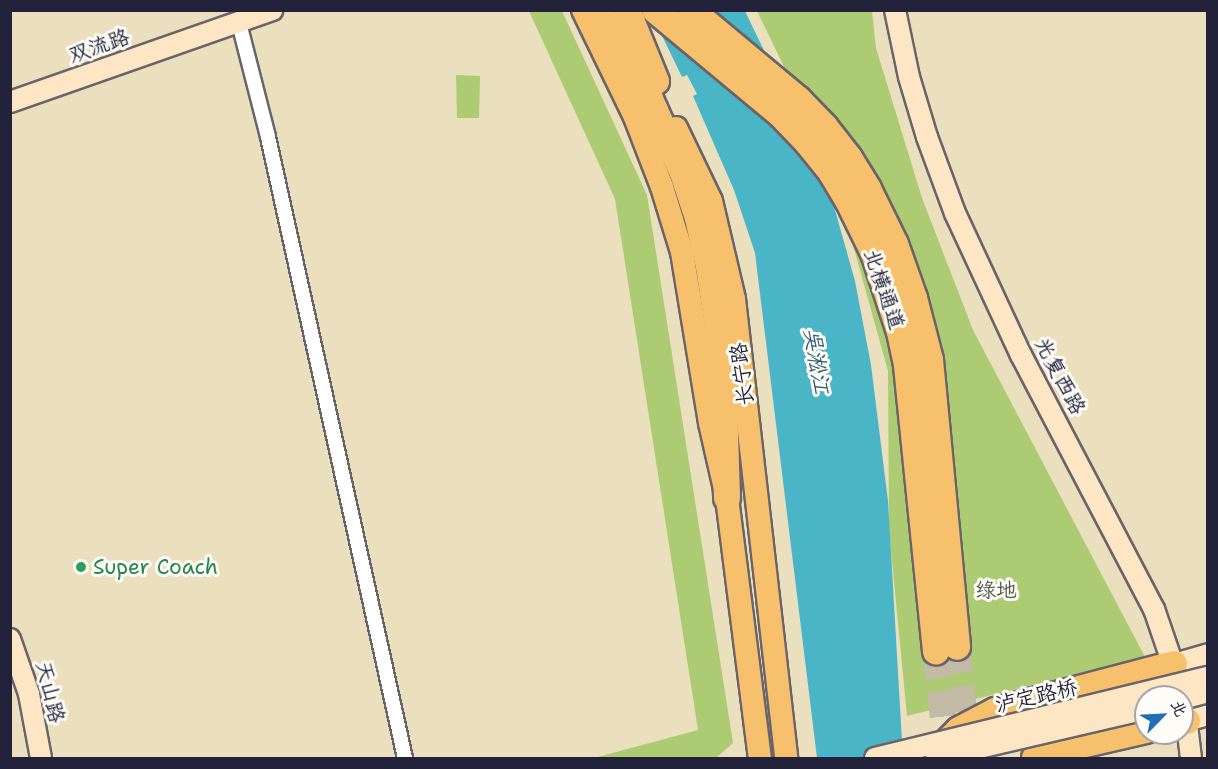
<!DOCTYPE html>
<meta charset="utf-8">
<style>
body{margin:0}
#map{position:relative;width:1218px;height:769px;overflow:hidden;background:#eae0be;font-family:"Shantell Sans","LXGW WenKai TC",sans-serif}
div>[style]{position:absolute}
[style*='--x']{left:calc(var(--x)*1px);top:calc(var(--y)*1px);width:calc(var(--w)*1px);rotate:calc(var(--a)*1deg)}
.green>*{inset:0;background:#adcb72}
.water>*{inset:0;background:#4bb5c8}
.highway-tunnel>*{height:26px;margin-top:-13px;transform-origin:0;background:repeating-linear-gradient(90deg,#c2baa4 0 26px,transparent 0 39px)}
.roads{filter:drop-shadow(2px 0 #686469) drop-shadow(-2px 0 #686469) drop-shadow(0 2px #686469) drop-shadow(0 -2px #686469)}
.street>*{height:14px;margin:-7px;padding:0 7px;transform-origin:7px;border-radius:7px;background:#fff}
.secondary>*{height:20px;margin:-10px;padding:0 10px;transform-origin:10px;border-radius:10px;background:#fce6c4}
.primary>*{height:22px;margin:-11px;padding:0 11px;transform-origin:11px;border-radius:11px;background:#f7c06c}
.highway>*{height:26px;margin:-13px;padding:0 13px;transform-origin:13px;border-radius:13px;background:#f7c06c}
.bridges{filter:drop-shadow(2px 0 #686469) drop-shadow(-2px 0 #686469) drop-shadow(0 2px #686469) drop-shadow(0 -2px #686469)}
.secondary-bridge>*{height:20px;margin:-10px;padding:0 10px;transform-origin:10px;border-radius:10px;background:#fce6c4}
.dots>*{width:16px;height:16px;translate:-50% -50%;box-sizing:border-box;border:3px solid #fdfcf7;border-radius:50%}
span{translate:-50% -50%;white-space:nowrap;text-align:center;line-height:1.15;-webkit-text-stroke:6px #fdfcf7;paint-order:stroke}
.street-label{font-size:21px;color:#22223b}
.leisure-label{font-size:21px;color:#27864d}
.left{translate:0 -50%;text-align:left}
.park-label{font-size:21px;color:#535d4e}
.water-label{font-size:22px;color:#325d73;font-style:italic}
.frame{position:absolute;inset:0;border:12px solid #22223b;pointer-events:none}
.north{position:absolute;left:1134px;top:685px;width:60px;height:60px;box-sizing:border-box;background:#fdfcf7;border:2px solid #a5a5ac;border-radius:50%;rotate:66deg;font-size:16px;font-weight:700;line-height:24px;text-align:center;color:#22223b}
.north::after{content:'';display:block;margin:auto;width:21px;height:27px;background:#1f6fb2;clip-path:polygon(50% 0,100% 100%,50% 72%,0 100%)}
</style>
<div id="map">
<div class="green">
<div style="clip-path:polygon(529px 11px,562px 11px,647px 195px,733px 743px,716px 758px,594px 758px,698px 730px,615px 199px)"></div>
<div style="clip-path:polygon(757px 11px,872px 11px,876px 48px,922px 198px,973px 330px,1145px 657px,907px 716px,889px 530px,888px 371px,851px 238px,819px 139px)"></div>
<div style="clip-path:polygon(456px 75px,480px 76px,479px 118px,457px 118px)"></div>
</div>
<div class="water">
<div style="clip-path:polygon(650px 11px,745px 11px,816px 159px,835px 210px,855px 281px,871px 365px,888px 501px,903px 758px,817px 758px,755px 253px,734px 190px,693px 96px,697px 94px,687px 75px,682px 77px)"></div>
</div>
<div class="highway-tunnel">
<div style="--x:957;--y:647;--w:100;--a:83.7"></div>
<div style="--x:936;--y:652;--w:107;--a:84.1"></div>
</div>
<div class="roads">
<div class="street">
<div style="--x:239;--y:23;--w:118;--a:75.7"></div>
<div style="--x:268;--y:137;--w:636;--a:77.56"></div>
</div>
<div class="secondary">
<div style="--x:895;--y:10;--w:68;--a:78.2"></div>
<div style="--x:909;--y:77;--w:63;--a:73.3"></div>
<div style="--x:927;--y:137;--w:81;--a:69.8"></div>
<div style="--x:955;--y:213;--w:157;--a:65.1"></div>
<div style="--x:1021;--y:355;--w:287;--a:62.4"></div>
<div style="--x:1154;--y:609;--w:71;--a:71.1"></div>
<div style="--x:10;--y:102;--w:278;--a:-19.3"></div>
<div style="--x:10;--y:639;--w:58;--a:70.9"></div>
<div style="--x:29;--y:694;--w:65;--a:79.4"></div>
<div style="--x:1174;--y:664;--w:35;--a:-16"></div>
<div style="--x:1185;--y:708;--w:50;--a:83.2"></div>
<div style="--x:1187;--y:721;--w:22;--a:-16"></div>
</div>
<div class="primary">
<div style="--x:583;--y:10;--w:119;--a:64.1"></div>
<div style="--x:635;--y:117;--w:75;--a:68.9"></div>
<div style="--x:662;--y:187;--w:68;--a:72.9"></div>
<div style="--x:682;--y:252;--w:173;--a:80.7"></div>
<div style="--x:710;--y:423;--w:77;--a:77.2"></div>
<div style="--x:727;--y:498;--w:262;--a:82.8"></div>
<div style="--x:676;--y:128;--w:81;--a:64.4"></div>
<div style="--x:711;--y:201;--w:101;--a:76.8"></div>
<div style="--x:734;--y:299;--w:462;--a:83.5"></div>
</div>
<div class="highway">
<div style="--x:598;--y:10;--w:103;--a:59.7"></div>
<div style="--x:650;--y:99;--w:81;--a:66"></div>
<div style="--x:683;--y:173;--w:47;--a:71.6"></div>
<div style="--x:698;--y:218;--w:49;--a:77.1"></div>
<div style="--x:709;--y:266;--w:62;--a:81.6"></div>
<div style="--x:718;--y:327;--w:74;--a:85.4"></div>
<div style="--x:724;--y:401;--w:97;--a:88.2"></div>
<div style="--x:627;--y:10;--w:77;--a:67.8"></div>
<div style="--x:655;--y:10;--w:165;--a:39.8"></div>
<div style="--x:782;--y:116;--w:36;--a:46"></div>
<div style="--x:807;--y:142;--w:38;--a:51"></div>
<div style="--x:831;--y:172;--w:33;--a:59"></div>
<div style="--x:848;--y:200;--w:59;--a:63.9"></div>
<div style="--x:874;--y:253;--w:83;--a:71.8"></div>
<div style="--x:900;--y:332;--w:35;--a:78"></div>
<div style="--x:907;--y:366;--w:287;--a:84.2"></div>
<div style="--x:691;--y:10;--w:139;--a:39.8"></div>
<div style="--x:798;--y:99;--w:39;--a:46"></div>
<div style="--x:825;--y:127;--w:39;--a:52"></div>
<div style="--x:849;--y:158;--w:36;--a:58"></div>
<div style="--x:868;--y:189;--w:61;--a:63.9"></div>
<div style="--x:895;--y:244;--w:57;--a:70.6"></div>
<div style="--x:914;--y:298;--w:64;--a:75.5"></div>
<div style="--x:930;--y:360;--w:288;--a:84.6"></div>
<div style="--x:1182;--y:722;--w:5;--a:-11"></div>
<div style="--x:941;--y:748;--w:25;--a:-45"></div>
<div style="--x:959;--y:730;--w:41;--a:-27.8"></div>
<div style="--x:995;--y:711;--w:185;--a:-14.7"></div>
<div style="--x:1035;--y:758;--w:25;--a:-18"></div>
<div style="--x:1059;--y:750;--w:89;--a:-12.9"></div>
</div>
</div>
<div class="bridges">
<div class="secondary-bridge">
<div style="--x:1182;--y:699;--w:27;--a:-15"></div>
<div style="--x:875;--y:758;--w:343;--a:-13.7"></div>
<div style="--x:936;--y:758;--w:216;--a:-13.1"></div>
</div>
</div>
<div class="dots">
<div style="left:81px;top:567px;background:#2e9e5b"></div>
</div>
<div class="street-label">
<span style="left:99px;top:46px;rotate:-19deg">双流路</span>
<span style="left:884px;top:289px;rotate:71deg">北横通道</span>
<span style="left:742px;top:374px;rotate:-97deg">长宁路</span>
<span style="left:1060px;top:376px;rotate:62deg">光复西路</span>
<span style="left:50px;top:692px;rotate:76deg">天山路</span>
<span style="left:1036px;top:696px;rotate:-13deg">泸定路桥</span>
</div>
<div class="leisure-label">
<span class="left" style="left:93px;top:567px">Super Coach</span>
</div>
<div class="park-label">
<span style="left:996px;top:590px">绿地</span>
</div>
<div class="water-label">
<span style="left:817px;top:361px;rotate:81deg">吴淞江</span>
</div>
<div class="frame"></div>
<div class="north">北</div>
</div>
